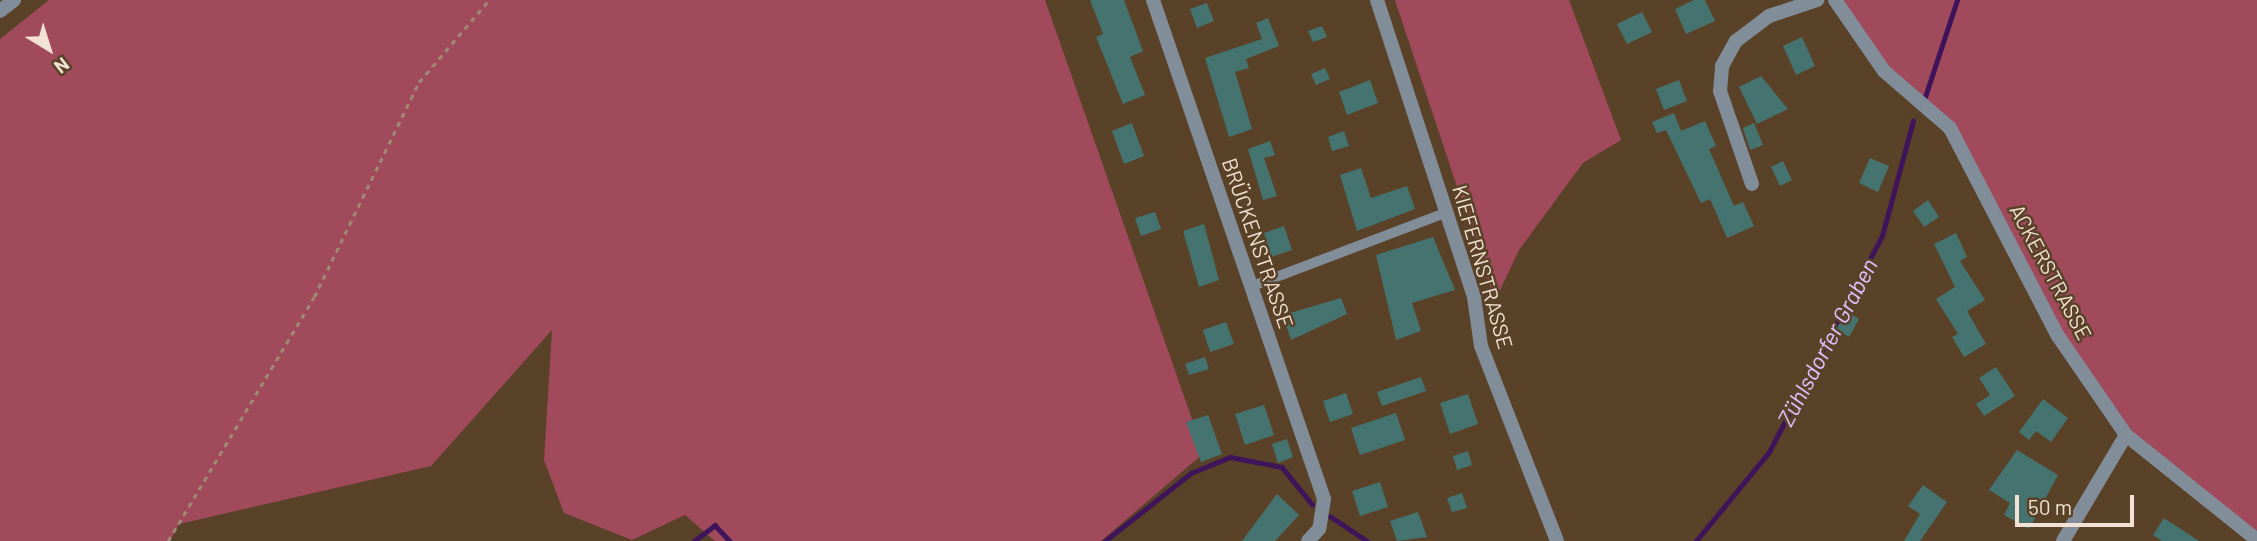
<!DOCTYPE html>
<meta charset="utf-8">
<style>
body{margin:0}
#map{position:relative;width:2257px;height:541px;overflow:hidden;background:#5a4228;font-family:Barlow,sans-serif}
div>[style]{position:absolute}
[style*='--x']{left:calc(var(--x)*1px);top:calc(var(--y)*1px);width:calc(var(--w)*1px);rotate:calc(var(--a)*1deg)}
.green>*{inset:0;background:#a04a5c}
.stream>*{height:4.5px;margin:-2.25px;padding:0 2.25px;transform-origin:2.25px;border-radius:2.25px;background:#3f145a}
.building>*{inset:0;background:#457470}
.path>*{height:2.5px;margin-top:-1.25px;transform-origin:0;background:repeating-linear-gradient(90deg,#9e8a75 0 5px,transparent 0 10px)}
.lane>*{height:10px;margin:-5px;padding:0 5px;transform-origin:5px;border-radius:5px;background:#818d99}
.street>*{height:14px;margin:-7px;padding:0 7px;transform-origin:7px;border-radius:7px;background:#818d99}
span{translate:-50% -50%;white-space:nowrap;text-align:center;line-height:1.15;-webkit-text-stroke:5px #5a4228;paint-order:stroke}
.street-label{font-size:21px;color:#f1e2d3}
.water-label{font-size:23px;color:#e1c0fe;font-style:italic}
.north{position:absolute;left:14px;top:14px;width:70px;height:70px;-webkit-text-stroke:5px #5a4228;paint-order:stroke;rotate:142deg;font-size:19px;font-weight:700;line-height:28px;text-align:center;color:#f1e2d3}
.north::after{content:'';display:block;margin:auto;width:24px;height:32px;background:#f1e2d3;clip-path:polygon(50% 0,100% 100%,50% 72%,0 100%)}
.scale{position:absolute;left:2015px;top:495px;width:119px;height:32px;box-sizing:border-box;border:4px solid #f1e2d3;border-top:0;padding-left:9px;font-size:21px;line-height:24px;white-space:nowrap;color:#f1e2d3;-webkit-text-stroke:5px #5a4228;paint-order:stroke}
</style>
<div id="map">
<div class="green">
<div style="clip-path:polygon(49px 0,1045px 0,1204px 453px,1101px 541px,715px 541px,685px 515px,632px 540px,564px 513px,544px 460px,552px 330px,431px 466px,179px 524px,170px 541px,0 541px,0 39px)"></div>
<div style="clip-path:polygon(1395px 0,1569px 0,1621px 140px,1583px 163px,1519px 250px,1495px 301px)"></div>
<div style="clip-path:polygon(1840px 0,2257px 0,2257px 540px,2126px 435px,2026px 276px,1950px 128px,1885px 68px)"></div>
</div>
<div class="stream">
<div style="--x:1925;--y:97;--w:102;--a:-71.7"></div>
<div style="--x:1330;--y:516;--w:45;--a:34"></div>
<div style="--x:694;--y:541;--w:26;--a:-37"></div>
<div style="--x:715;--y:525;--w:22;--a:47"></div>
<div style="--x:1105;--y:541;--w:110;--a:-38.3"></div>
<div style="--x:1191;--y:473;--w:42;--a:-22.3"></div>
<div style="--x:1230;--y:457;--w:53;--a:10.9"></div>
<div style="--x:1282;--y:467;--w:48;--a:51"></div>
<div style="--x:1696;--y:541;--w:115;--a:-50.6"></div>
<div style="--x:1769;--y:452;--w:244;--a:-62.4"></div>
<div style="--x:1882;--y:236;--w:119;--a:-74.9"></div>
</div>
<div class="building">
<div style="clip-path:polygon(1090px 0,1124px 0,1143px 51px,1130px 57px,1145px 95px,1123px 104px,1096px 37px,1103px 34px)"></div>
<div style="clip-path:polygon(1694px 0,1705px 0,1715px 21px,1686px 34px,1675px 9px)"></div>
<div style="clip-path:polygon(1207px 3px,1214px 21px,1197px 28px,1190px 9px)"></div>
<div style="clip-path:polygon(1642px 12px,1652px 32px,1627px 44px,1617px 24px)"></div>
<div style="clip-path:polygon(1268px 18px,1279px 46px,1246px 59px,1249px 68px,1235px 72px,1252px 129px,1229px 137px,1205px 58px,1262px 39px,1256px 23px)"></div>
<div style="clip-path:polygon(1322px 26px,1327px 37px,1313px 42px,1308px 31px)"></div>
<div style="clip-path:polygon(1802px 37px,1815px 66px,1796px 75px,1783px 46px)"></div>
<div style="clip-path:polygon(1325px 68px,1330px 79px,1316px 85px,1311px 74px)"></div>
<div style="clip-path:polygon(1761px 76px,1788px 109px,1757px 124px,1739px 87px)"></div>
<div style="clip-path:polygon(1370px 80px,1378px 103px,1347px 115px,1339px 92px)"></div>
<div style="clip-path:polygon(1679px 80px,1687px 101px,1664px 110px,1656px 89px)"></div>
<div style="clip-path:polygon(1674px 113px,1681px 131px,1705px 121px,1716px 146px,1709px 149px,1734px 206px,1743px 202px,1754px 226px,1727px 238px,1710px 199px,1701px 203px,1666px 130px,1657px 133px,1652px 122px)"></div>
<div style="clip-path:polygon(1132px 123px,1144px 156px,1124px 164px,1112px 131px)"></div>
<div style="clip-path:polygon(1754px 123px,1763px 145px,1750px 150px,1743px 128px)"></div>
<div style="clip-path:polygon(1344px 131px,1349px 146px,1332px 151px,1328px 137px)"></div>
<div style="clip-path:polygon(1270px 141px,1275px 155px,1264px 158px,1277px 196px,1263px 200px,1248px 149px)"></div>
<div style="clip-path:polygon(1870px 158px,1889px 166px,1878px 192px,1859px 183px)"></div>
<div style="clip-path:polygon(1783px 161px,1792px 180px,1780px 186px,1771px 167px)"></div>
<div style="clip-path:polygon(1361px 168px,1371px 198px,1407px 186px,1415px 209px,1357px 231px,1340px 175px)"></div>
<div style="clip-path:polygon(1928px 200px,1939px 217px,1924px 227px,1913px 211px)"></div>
<div style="clip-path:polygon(1155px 212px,1161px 229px,1141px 236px,1135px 218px)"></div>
<div style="clip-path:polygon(1204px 224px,1219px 280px,1199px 287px,1183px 231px)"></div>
<div style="clip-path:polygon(1284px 226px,1292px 250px,1271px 257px,1264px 233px)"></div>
<div style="clip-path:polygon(1956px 233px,1967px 257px,1960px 261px,1985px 300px,1967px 311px,1986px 344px,1964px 357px,1952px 337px,1958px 334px,1936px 299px,1955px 287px,1934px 244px)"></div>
<div style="clip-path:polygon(1433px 237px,1455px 290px,1412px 303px,1421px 331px,1396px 340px,1376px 255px)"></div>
<div style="clip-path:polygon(1341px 298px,1347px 314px,1291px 340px,1283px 315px)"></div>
<div style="clip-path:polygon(1847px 312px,1859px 319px,1849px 337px,1836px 329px)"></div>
<div style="clip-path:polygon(1226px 322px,1234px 344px,1210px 352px,1203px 330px)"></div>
<div style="clip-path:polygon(1205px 357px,1209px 369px,1189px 375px,1185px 364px)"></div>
<div style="clip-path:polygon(1996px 367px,2015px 396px,1984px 416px,1976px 404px,1990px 395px,1979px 378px)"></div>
<div style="clip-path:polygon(1421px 377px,1426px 391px,1382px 406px,1377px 392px)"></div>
<div style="clip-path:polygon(1346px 393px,1353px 414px,1330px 422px,1323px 401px)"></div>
<div style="clip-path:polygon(1468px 394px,1478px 424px,1450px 434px,1440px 403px)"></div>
<div style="clip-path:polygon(2043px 399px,2068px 418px,2051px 442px,2036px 431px,2029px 440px,2019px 432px)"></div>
<div style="clip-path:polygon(1264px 405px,1274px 435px,1245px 445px,1235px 414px)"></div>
<div style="clip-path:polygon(1396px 413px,1405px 440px,1360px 455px,1351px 428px)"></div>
<div style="clip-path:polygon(1208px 415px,1222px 454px,1201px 462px,1186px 422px)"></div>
<div style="clip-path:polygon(1287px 439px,1293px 457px,1278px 463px,1272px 444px)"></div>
<div style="clip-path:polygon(2017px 450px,2058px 475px,2029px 529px,2004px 515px,2010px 503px,1989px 490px)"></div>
<div style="clip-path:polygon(1468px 451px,1472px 465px,1457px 470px,1453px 456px)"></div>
<div style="clip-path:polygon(1380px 482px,1388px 507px,1360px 516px,1352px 491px)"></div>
<div style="clip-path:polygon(1923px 485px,1947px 502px,1920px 541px,1904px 541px,1920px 514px,1908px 506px)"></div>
<div style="clip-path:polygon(1462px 493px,1467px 508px,1452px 512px,1447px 498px)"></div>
<div style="clip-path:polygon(1277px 494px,1299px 515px,1275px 541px,1242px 541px)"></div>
<div style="clip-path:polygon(1418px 512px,1427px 537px,1397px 541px,1390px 521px)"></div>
<div style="clip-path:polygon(2164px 518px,2199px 541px,2162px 541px,2153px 535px)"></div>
</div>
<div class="path">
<div style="--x:168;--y:541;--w:284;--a:-59.1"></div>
<div style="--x:314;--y:297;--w:239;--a:-64"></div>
<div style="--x:419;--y:82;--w:108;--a:-49.5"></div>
</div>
<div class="lane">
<div style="--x:1250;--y:287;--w:211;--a:-20.8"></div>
</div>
<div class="street">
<div style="--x:1153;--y:0;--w:527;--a:71.08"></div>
<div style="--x:1324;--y:499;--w:30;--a:99"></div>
<div style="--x:1319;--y:529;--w:16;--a:133"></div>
<div style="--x:1377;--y:0;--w:312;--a:71.9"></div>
<div style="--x:1474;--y:297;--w:49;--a:81.9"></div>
<div style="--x:1481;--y:346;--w:209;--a:68.7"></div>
<div style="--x:1835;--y:0;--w:86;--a:55.4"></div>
<div style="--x:1884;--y:71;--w:87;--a:40.8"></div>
<div style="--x:1950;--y:128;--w:234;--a:62.6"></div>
<div style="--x:2058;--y:336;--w:120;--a:55.5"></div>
<div style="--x:2126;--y:435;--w:168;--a:38.7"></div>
<div style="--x:0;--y:11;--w:18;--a:-38"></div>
<div style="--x:1752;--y:184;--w:98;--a:-109"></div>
<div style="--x:1720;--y:91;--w:25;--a:-85"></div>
<div style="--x:1722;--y:66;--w:29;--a:-61"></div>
<div style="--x:1736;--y:41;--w:41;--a:-37.1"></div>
<div style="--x:1769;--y:16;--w:51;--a:-18.4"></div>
<div style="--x:2063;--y:541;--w:123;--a:-59.3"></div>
</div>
<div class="street-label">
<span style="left:1258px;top:243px;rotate:71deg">BRÜCKENSTRASSE</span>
<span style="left:1483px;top:267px;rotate:74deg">KIEFERNSTRASSE</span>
<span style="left:2051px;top:272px;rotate:62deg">ACKERSTRASSE</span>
</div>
<div class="water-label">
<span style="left:1827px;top:342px;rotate:-62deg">Zühlsdorfer Graben</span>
</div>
<div class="north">N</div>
<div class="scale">50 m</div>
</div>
